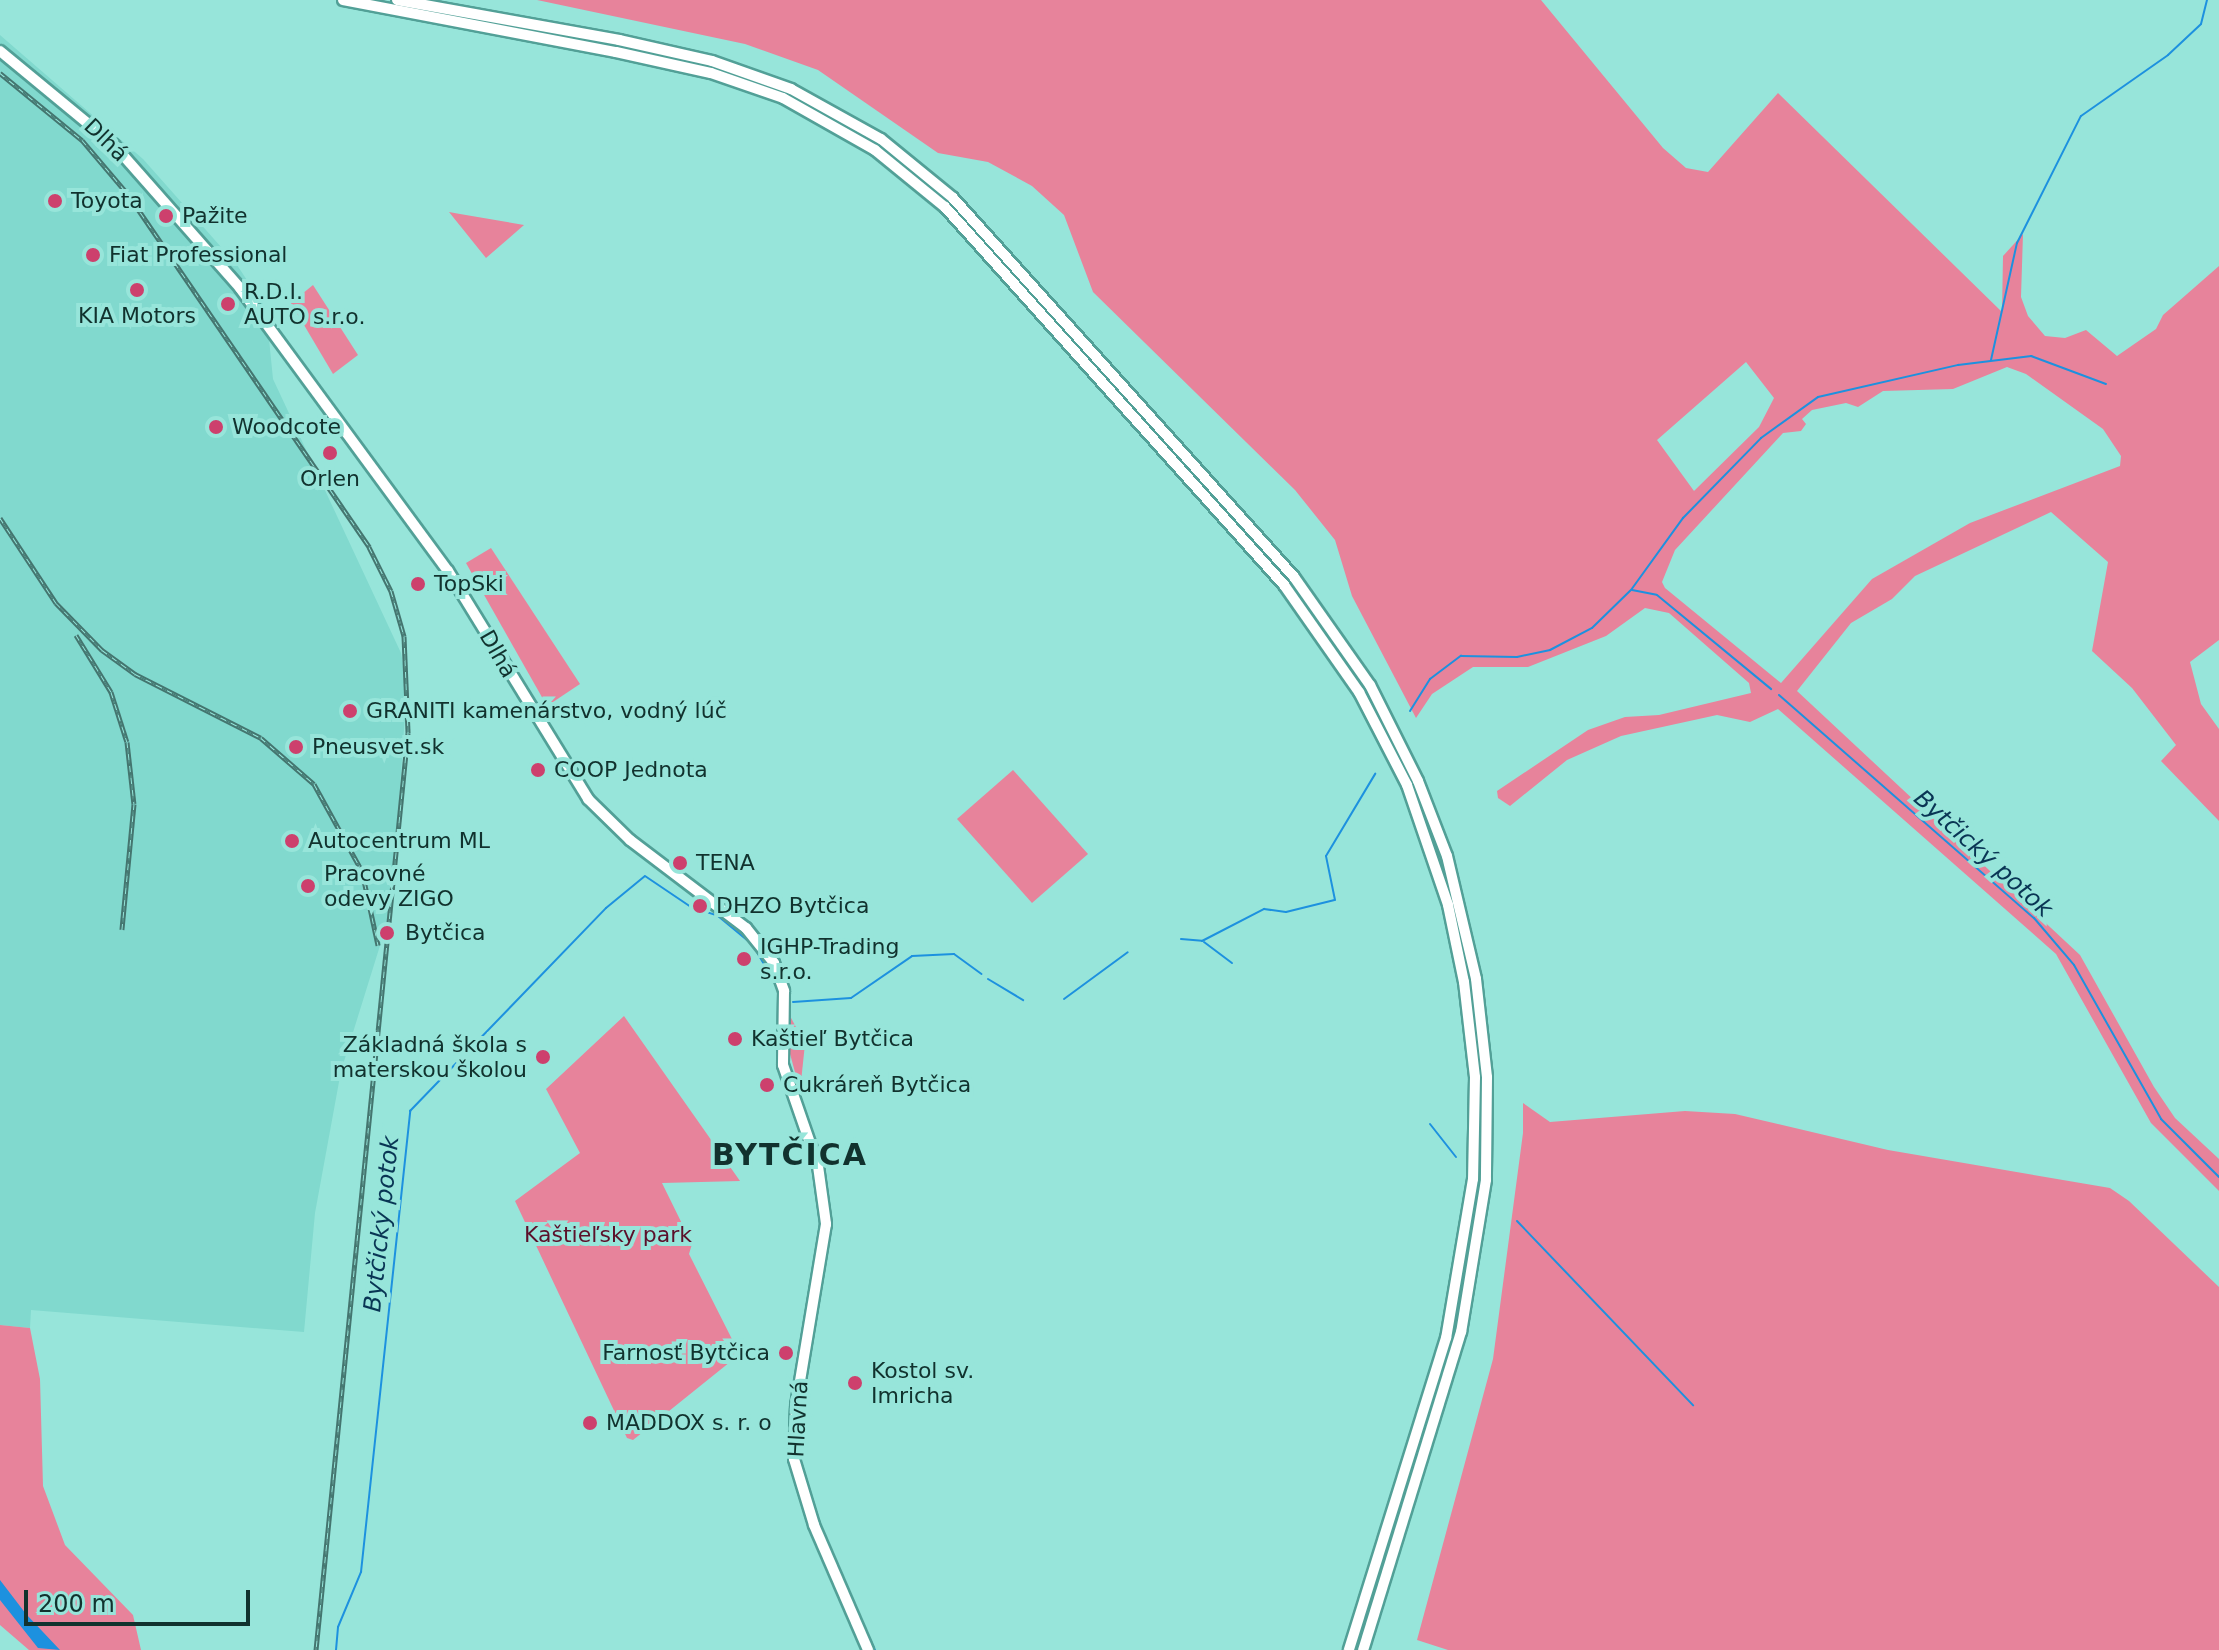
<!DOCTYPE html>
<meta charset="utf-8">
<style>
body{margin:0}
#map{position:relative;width:2219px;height:1650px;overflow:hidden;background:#97e5da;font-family:"DejaVu Sans",sans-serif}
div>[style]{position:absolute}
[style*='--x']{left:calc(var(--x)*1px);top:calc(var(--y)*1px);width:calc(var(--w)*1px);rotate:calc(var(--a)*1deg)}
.built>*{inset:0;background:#81d9ce}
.green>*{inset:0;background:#e7839b}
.water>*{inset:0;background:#1d91df}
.stream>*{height:2px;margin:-1px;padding:0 1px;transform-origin:1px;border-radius:1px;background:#1d91df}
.roads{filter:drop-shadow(2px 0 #52a097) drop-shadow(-2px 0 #52a097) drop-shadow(0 2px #52a097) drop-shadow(0 -2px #52a097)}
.primary>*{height:10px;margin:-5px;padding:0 5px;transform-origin:5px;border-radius:5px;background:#fff}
.trunk>*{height:10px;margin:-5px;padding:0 5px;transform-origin:5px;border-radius:5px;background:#fff}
.rail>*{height:5px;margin-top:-2.5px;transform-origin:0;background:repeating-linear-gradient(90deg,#97e5da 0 6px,#44756f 0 12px);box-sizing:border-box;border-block:2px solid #44756f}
.dots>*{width:22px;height:22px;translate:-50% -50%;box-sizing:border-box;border:4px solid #97e5da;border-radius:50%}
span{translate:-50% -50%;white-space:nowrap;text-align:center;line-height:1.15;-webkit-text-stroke:8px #97e5da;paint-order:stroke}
.street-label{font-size:22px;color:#11322e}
.poi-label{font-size:22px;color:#11322e}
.left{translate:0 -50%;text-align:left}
.right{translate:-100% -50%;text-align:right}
.park-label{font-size:22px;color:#5b102a}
.water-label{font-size:24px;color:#093554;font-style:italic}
.district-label{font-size:30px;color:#11322e;font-weight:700;letter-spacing:2px}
.scale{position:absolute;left:24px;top:1590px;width:226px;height:36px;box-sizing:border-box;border:4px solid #11322e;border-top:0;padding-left:10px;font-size:24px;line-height:28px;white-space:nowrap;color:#11322e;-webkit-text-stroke:6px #97e5da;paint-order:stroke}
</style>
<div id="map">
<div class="built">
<div style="clip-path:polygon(0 35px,143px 159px,237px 265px,266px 309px,273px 379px,401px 653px,407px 685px,392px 907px,341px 1071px,315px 1213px,304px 1332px,31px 1310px,30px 1328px,0 1325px)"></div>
</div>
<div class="green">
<div style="clip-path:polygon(evenodd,537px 0,1541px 0,1663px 148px,1686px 168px,1708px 172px,1778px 93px,2002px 312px,2003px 256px,2023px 234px,2021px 297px,2028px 316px,2045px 336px,2065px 338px,2086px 330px,2117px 356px,2156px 329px,2163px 315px,2219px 266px,2219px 640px,2190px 662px,2201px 704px,2219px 729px,2219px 821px,2161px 761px,2176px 745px,2132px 688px,2092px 651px,2108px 562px,2051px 512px,1915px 576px,1892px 599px,1851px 623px,1797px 691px,2080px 955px,2154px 1087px,2175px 1118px,2219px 1159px,2219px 1191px,2151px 1123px,2056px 954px,1778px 709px,1750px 722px,1717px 715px,1621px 736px,1567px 760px,1510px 806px,1498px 798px,1497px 791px,1588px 730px,1625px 717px,1659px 715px,1751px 693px,1749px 683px,1669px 613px,1645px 608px,1606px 636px,1528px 667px,1473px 667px,1432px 694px,1416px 718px,1352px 596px,1335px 540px,1295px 490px,1093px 292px,1064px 215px,1032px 186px,988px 162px,938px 153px,818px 70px,745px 44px,537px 0,1746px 362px,1774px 398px,1759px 427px,1694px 491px,1657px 440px,1746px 362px,537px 0,2007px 367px,2026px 374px,2103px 429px,2121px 456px,2120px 466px,1970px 523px,1872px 579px,1781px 683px,1665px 588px,1662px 582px,1675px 550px,1783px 433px,1801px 431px,1806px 424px,1802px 419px,1812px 410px,1846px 403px,1858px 407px,1883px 391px,1953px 389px,2007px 367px)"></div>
<div style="clip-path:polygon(449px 212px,460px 214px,524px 225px,486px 258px)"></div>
<div style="clip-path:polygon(313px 285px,358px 355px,333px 374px,291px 303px)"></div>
<div style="clip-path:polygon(491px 548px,580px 684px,547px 706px,466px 563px)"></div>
<div style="clip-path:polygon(1013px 770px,1088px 854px,1032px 903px,957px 819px)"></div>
<div style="clip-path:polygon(624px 1016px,740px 1181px,662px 1183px,692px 1244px,689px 1254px,737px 1349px,730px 1362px,633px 1440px,627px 1438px,515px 1201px,580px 1153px,546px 1089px)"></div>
<div style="clip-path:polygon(790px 1016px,805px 1044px,800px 1091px,789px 1050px)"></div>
<div style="clip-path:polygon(1523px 1103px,1550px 1122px,1685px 1111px,1735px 1114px,1888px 1150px,2110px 1188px,2129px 1201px,2219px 1287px,2219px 1650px,1448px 1650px,1417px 1640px,1493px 1359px,1523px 1133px)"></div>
<div style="clip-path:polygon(0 1325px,30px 1328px,40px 1379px,43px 1486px,65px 1545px,133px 1615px,141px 1650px,29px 1650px,0 1625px)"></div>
</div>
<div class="water">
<div style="clip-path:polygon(0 1580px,26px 1614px,60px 1650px,38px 1648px,0 1600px)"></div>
</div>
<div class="stream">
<div style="--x:1991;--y:360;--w:120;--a:-77.5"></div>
<div style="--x:2017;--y:243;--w:142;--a:-63.3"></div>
<div style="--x:2081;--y:116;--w:106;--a:-35"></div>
<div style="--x:2168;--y:55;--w:45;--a:-43.2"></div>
<div style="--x:2201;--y:24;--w:25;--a:-76"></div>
<div style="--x:1632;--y:590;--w:25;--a:11"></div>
<div style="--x:1657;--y:595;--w:148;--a:39.5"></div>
<div style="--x:1779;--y:695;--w:339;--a:41.2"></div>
<div style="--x:2034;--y:918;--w:62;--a:49.6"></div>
<div style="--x:2074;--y:965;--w:177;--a:60.5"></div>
<div style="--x:2161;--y:1119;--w:82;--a:45"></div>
<div style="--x:1410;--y:711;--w:38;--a:-58"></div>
<div style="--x:1430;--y:679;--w:39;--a:-37"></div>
<div style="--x:1461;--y:656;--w:56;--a:1"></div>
<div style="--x:1517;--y:657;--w:34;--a:-12"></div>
<div style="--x:1550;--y:650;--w:47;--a:-27.6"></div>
<div style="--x:1592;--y:628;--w:54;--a:-44.3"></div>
<div style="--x:1631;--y:590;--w:89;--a:-54.2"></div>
<div style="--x:1683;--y:518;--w:112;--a:-45.7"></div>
<div style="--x:1761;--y:438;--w:70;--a:-35.7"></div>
<div style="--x:1818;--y:397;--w:144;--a:-12.9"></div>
<div style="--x:1958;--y:365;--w:74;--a:-7"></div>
<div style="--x:2031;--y:356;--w:80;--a:20.5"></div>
<div style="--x:1181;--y:939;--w:21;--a:5"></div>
<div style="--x:1202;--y:941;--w:70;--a:-27.3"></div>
<div style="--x:1264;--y:909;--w:22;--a:8"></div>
<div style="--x:1286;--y:912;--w:50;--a:-13.8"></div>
<div style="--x:1335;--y:900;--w:45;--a:-101.6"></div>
<div style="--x:1326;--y:856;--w:96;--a:-59.1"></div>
<div style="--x:1204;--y:942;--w:35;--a:37"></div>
<div style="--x:988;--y:979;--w:41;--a:31"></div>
<div style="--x:1064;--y:999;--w:79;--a:-36.3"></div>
<div style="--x:793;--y:1002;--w:58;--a:-3.9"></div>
<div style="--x:851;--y:998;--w:74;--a:-34.5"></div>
<div style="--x:912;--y:956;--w:42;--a:-2.7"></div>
<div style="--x:954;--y:954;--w:34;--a:36"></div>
<div style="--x:1430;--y:1124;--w:42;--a:51.8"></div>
<div style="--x:1517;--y:1221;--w:255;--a:46.3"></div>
<div style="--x:853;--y:1603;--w:52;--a:64.9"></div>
<div style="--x:336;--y:1650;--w:23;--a:-85"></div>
<div style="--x:338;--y:1627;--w:60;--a:-67.3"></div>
<div style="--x:361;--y:1572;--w:464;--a:-83.9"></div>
<div style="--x:410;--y:1111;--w:282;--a:-46"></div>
<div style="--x:606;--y:908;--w:50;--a:-39.4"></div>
<div style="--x:645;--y:876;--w:55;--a:34"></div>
<div style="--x:691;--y:907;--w:28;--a:18"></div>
<div style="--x:718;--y:916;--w:45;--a:39.6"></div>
<div style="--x:753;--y:945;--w:46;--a:60.1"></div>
</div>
<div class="roads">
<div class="primary">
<div style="--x:343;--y:0;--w:278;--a:10.8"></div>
<div style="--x:397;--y:0;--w:226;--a:10.2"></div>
<div style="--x:0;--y:51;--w:148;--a:39.5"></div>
<div style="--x:114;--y:145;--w:191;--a:48.6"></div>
<div style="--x:240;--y:288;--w:351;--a:53.7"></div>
<div style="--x:448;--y:571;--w:268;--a:58.4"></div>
<div style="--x:588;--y:799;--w:59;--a:44.3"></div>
<div style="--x:630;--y:840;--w:146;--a:37.2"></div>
<div style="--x:746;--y:928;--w:45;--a:51.3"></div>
<div style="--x:774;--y:963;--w:30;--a:70"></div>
<div style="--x:784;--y:991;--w:74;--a:90.8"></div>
<div style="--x:783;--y:1065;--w:107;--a:70.9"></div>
<div style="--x:818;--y:1166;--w:59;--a:82.1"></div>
<div style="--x:826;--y:1224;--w:183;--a:99.4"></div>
<div style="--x:796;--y:1405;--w:54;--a:92.1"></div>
<div style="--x:794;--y:1459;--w:69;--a:73.1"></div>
<div style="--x:814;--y:1525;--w:136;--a:66.6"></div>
</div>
<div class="trunk">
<div style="--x:619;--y:40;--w:95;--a:12.7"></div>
<div style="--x:712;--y:61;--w:84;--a:19.5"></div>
<div style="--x:791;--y:89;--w:103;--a:29.1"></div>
<div style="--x:881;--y:139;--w:93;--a:39.3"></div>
<div style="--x:953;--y:198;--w:510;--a:48.02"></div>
<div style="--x:1294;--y:577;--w:132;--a:54.9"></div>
<div style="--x:1370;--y:685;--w:107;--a:63.4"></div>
<div style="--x:1418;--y:781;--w:80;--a:68.9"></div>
<div style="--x:1447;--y:856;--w:126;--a:76.7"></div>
<div style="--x:1476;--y:979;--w:99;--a:83.6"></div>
<div style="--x:1487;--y:1077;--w:103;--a:90.6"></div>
<div style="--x:1486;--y:1180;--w:154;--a:99.3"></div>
<div style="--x:1461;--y:1332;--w:333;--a:107.1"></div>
<div style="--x:616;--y:52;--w:97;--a:12.5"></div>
<div style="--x:711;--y:73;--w:76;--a:19.1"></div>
<div style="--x:783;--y:98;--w:106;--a:29.5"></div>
<div style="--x:875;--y:150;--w:90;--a:39.2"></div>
<div style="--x:945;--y:207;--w:508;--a:48.11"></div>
<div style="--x:1284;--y:585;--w:131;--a:55"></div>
<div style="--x:1359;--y:692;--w:105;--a:62.7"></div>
<div style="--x:1407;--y:785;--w:127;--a:71.1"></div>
<div style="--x:1448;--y:905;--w:79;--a:78.3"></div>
<div style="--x:1464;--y:982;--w:96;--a:83.4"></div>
<div style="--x:1475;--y:1077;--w:102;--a:91.1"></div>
<div style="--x:1473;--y:1179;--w:161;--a:99.6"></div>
<div style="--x:1446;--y:1338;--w:327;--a:107.3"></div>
</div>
</div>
<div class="rail">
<div style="--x:0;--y:73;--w:106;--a:39.3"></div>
<div style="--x:82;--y:140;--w:70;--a:49.7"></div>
<div style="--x:127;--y:193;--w:429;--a:55.6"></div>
<div style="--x:369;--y:547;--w:49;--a:63.4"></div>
<div style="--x:391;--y:591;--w:47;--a:73.9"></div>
<div style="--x:404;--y:636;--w:97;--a:87.6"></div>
<div style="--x:408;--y:733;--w:922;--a:95.73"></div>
<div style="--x:0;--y:518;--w:102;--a:56.6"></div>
<div style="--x:56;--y:603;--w:66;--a:45.6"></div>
<div style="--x:102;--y:650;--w:41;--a:36"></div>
<div style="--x:135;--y:674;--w:141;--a:26.9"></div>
<div style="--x:261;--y:738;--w:70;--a:41"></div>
<div style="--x:314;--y:784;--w:99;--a:61.1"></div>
<div style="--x:362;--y:871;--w:76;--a:77.8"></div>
<div style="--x:76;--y:635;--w:67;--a:58.4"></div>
<div style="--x:111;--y:692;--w:52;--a:72.3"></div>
<div style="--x:127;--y:742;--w:62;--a:83.6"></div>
<div style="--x:134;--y:804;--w:126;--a:95.5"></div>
</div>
<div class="dots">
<div style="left:55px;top:201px;background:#cd406d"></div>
<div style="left:166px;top:216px;background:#cd406d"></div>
<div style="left:93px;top:255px;background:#cd406d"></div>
<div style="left:137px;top:290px;background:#cd406d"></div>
<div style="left:228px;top:304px;background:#cd406d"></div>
<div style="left:216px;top:427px;background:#cd406d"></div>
<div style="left:330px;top:453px;background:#cd406d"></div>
<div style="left:418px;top:584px;background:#cd406d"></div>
<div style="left:350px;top:711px;background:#cd406d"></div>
<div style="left:296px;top:747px;background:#cd406d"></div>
<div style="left:538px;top:770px;background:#cd406d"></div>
<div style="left:292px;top:841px;background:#cd406d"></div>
<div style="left:680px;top:863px;background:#cd406d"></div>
<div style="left:308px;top:886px;background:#cd406d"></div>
<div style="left:700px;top:906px;background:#cd406d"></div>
<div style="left:387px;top:933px;background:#cd406d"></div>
<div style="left:744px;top:959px;background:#cd406d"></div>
<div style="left:735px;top:1039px;background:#cd406d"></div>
<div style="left:543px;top:1057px;background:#cd406d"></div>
<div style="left:767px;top:1085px;background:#cd406d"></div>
<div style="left:786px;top:1353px;background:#cd406d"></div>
<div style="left:855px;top:1383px;background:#cd406d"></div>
<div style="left:590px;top:1423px;background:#cd406d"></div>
</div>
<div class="street-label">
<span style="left:106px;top:140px;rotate:44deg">Dlhá</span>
<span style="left:498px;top:654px;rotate:60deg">Dlhá</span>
<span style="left:798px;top:1419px;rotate:-87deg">Hlavná</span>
</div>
<div class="poi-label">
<span class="left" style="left:71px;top:201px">Toyota</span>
<span class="left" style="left:182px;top:216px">Pažite</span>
<span class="left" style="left:109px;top:255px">Fiat Professional</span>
<span class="left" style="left:244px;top:304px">R.D.I.<br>AUTO s.r.o.</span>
<span style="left:137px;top:316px">KIA Motors</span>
<span class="left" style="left:232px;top:427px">Woodcote</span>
<span style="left:330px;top:479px">Orlen</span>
<span class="left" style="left:434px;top:584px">TopSki</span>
<span class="left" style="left:366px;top:711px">GRANITI kamenárstvo, vodný lúč</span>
<span class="left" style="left:312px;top:747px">Pneusvet.sk</span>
<span class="left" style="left:554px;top:770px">COOP Jednota</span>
<span class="left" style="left:308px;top:841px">Autocentrum ML</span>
<span class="left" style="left:696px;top:863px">TENA</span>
<span class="left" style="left:324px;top:886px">Pracovné<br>odevy ZIGO</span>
<span class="left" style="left:716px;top:906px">DHZO Bytčica</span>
<span class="left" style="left:405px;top:933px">Bytčica</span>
<span class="left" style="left:760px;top:959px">IGHP-Trading<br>s.r.o.</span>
<span class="left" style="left:751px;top:1039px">Kaštieľ Bytčica</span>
<span class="right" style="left:527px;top:1057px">Základná škola s<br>materskou školou</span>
<span class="left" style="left:783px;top:1085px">Cukráreň Bytčica</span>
<span class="right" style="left:770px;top:1353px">Farnosť Bytčica</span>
<span class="left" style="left:871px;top:1383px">Kostol sv.<br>Imricha</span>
<span class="left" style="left:606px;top:1423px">MADDOX s. r. o</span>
</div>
<div class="park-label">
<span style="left:608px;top:1235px">Kaštieľsky park</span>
</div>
<div class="water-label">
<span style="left:1983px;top:854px;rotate:42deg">Bytčický potok</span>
<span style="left:382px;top:1224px;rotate:-84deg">Bytčický potok</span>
</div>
<div class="district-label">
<span style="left:790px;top:1155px">BYTČICA</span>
</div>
<div class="scale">200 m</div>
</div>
